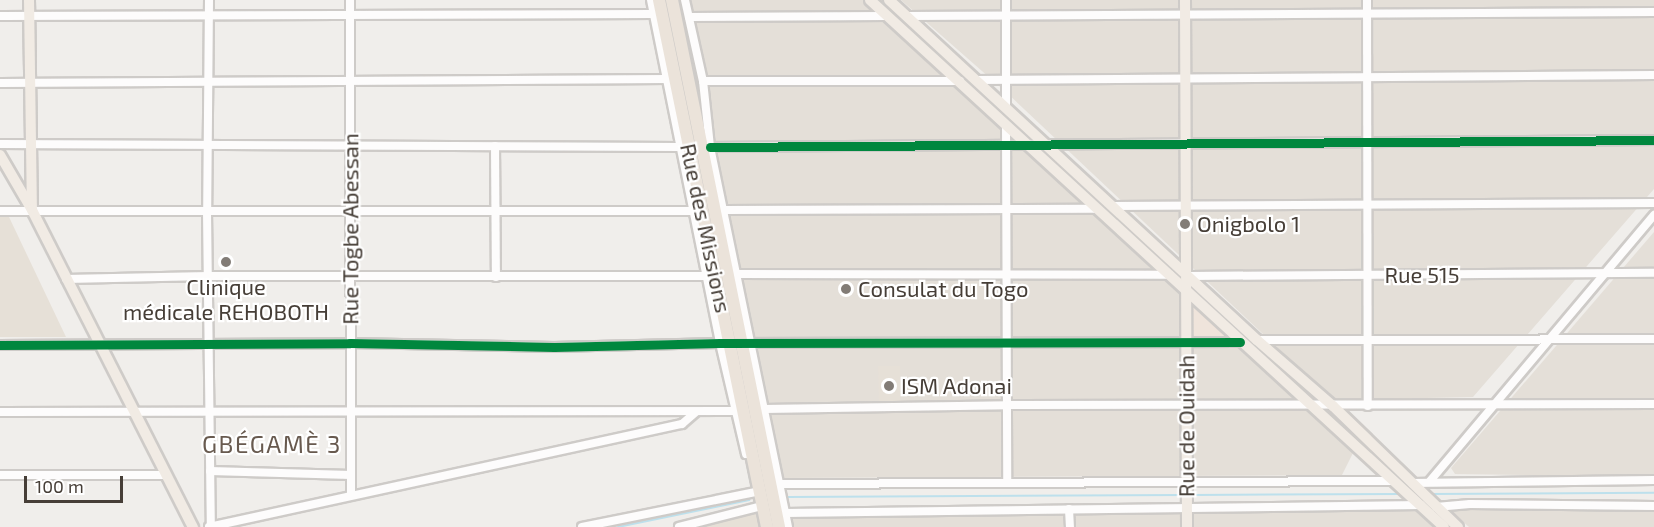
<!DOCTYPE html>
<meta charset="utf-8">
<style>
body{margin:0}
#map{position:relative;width:1654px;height:527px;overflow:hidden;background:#f0eeeb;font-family:"Exo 2",sans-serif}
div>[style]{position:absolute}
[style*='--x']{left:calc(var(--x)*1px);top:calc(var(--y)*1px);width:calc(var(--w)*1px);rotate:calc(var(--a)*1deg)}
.residential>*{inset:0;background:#e4dfd8}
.commercial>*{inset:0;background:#efe4db}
.education>*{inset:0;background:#e6e0d7}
.stream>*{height:2px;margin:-1px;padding:0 1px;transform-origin:1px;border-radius:1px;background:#bde0ec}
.roads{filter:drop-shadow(2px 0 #cecbc8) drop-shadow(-2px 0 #cecbc8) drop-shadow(0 2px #cecbc8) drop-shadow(0 -2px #cecbc8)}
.minor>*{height:8px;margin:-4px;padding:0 4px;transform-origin:4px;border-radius:4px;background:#fdfcfc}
.major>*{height:10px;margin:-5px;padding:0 5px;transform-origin:5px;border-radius:5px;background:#f1ebe4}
.highway>*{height:12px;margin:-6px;padding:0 6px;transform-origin:6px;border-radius:6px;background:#ebe3da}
.cycleway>*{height:9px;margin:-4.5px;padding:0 4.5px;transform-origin:4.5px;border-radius:4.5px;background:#00873e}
.dots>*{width:16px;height:16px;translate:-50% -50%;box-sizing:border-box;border:3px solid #fff;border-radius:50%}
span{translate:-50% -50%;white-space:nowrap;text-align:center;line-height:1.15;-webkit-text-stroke:4.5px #fff;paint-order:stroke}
.poi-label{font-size:22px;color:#463e37}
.left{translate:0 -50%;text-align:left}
.street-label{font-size:22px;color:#463e37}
.neighbourhood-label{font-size:24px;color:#685a4f;letter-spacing:1.5px}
.scale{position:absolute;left:24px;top:476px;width:99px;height:27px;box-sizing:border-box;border:3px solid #463e37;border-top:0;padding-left:8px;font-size:18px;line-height:21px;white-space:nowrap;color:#463e37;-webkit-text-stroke:4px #fff;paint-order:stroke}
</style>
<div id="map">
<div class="residential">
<div style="clip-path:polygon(680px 0,864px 0,1191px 302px,1191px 336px,1229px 336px,1353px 453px,1342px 475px,783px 478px)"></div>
<div style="clip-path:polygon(901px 0,1654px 0,1654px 189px,1473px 397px,1333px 400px,1007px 93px)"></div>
<div style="clip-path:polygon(1654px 232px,1654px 477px,1455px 474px,1451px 468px)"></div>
<div style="clip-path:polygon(1654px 509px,1654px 527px,1469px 527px,1450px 510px)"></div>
<div style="clip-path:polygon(1416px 510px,1435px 527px,1191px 527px,1191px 513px)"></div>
<div style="clip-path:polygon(1183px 513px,1183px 527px,784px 527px,782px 518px)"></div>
</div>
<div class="commercial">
<div style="clip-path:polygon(1191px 302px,1229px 336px,1191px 336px)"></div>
</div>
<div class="education">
<div style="clip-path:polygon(0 217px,9px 217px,66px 337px,0 337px)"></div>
<div style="clip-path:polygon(878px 366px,900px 366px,900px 405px,879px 406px)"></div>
<div style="clip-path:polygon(757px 513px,759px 527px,692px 527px)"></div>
</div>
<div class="stream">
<div style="--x:1429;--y:494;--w:225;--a:-0.3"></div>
<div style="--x:1192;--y:495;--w:210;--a:-0.3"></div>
<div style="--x:788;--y:497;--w:395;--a:-0.3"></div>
<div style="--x:618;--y:527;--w:134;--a:-11.6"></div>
</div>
<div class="roads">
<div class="minor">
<div style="--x:209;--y:0;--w:212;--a:90.5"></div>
<div style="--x:207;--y:212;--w:315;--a:89.3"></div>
<div style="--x:350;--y:0;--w:494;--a:89.9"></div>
<div style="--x:651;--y:0;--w:350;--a:78.6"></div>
<div style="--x:720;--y:343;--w:114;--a:76.8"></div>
<div style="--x:685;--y:0;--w:83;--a:77.5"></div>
<div style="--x:703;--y:81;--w:66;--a:83.9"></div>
<div style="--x:710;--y:147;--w:388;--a:78.4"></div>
<div style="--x:1006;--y:0;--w:108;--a:90"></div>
<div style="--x:1367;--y:0;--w:406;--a:89.9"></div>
<div style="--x:0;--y:16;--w:654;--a:-0.18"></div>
<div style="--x:906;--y:16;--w:748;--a:-0.31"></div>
<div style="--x:689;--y:17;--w:198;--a:-0.3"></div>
<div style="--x:976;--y:80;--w:678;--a:-0.42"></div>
<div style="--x:703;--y:81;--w:257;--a:0"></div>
<div style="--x:0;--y:83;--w:667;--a:-0.34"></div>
<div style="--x:1006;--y:125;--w:358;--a:89.8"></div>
<div style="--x:0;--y:144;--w:680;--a:0.25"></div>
<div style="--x:495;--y:146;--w:131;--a:89.6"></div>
<div style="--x:710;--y:147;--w:944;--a:-0.42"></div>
<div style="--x:1112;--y:206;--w:542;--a:-0.32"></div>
<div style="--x:723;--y:210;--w:374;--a:-0.2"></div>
<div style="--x:0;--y:211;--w:693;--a:0"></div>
<div style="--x:737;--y:274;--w:433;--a:0.1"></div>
<div style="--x:1189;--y:276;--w:465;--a:-0.4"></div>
<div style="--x:66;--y:279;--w:142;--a:-1.2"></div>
<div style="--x:208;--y:276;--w:500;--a:0"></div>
<div style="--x:1257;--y:340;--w:397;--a:-0.1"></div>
<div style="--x:0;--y:345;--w:350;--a:-0.3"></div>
<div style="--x:350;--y:343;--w:204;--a:1.1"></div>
<div style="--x:554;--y:347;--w:166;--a:-1.4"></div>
<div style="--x:720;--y:343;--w:520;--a:-0.11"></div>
<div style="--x:764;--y:409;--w:243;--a:-0.9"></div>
<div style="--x:1007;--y:405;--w:647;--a:-0.09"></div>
<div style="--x:0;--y:412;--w:736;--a:-0.08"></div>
<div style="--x:210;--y:471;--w:141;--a:1.6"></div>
<div style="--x:0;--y:475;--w:166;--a:0"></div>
<div style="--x:1430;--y:481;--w:348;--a:-49.9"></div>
<div style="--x:1412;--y:483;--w:242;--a:-0.7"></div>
<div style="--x:778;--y:484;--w:616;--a:-0.28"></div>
<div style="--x:1436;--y:507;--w:34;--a:-5"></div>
<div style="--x:1470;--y:504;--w:184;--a:0.6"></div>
<div style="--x:1069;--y:509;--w:18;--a:87"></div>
<div style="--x:785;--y:513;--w:636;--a:-0.72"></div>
<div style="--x:209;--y:527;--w:484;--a:-12.3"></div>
<div style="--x:682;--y:424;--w:18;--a:-41"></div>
<div style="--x:582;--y:527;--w:177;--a:-11.4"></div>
<div style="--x:679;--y:527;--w:81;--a:-14.2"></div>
</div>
<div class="major">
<div style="--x:29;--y:0;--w:207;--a:89.2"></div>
<div style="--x:870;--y:0;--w:779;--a:42.56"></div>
<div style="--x:889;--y:0;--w:501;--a:42.74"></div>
<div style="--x:1257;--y:340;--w:101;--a:41"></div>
<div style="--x:1333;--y:406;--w:174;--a:44.1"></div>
<div style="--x:1185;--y:0;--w:527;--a:89.78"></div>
<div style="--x:0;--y:155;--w:64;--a:59.8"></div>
<div style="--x:32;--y:210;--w:356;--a:63.1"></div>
</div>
<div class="highway">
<div style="--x:659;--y:0;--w:538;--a:78.42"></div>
<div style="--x:672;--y:0;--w:538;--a:78.52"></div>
</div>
</div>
<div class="cycleway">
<div style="--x:710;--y:147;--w:944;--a:-0.42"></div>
<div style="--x:0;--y:345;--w:350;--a:-0.3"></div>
<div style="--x:350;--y:343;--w:204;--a:1.1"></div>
<div style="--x:554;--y:347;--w:166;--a:-1.4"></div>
<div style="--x:720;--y:343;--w:520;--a:-0.11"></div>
</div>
<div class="dots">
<div style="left:1185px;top:224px;background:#827c76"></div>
<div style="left:226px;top:262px;background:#827c76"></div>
<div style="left:846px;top:289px;background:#827c76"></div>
<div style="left:889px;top:386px;background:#827c76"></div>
</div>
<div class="poi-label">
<span class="left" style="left:1197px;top:224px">Onigbolo 1</span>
<span style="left:226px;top:299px">Clinique<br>médicale REHOBOTH</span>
<span class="left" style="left:858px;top:289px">Consulat du Togo</span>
<span class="left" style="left:901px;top:386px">ISM Adonai</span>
</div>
<div class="street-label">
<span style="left:706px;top:228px;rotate:78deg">Rue des Missions</span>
<span style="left:350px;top:229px;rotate:-90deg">Rue Togbe Abessan</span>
<span style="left:1422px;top:275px">Rue 515</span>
<span style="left:1186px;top:426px;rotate:-90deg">Rue de Ouidah</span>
</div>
<div class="neighbourhood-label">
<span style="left:272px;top:444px">GBÉGAMÈ 3</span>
</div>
<div class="scale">100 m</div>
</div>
